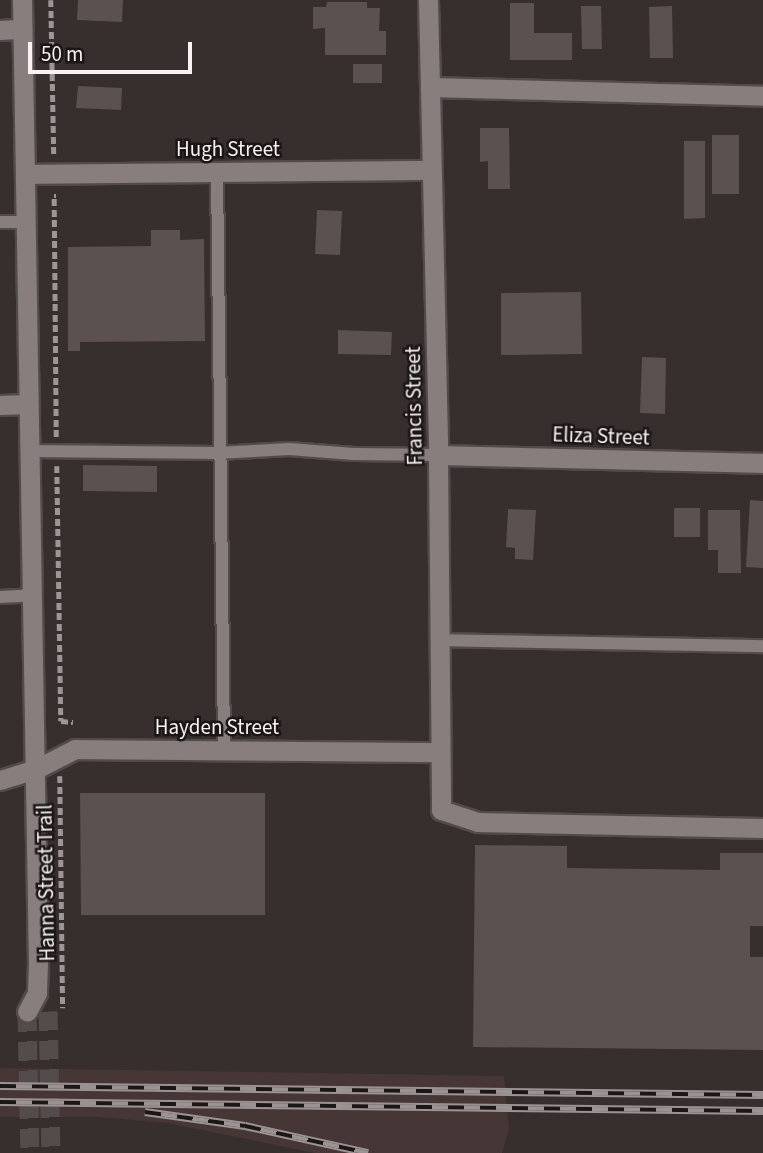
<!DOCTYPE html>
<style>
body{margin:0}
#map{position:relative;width:763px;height:1153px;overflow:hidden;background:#372e2e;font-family:"Source Sans 3",sans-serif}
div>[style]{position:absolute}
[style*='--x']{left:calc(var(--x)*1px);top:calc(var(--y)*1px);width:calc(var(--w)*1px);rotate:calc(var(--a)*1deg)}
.built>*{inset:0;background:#463635}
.building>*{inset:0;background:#5a5150}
.tertiary-tunnel>*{height:19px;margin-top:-9.5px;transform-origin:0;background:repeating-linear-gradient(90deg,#544b4b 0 19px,transparent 0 29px)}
.path>*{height:4.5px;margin-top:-2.25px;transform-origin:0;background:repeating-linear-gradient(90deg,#9d9696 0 7px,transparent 0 10.5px)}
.roads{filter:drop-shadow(2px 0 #524b4b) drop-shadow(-2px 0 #524b4b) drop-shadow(0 2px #524b4b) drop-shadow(0 -2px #524b4b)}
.service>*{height:12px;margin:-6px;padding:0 6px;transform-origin:6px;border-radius:6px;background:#887e7e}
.minor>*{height:19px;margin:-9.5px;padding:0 9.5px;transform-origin:9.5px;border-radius:9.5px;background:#887e7e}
.tertiary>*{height:19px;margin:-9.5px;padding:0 9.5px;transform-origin:9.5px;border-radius:9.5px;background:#887e7e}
.rail>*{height:8px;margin-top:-4px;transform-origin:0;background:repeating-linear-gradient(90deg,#1b1717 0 16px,#9b9393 0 32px);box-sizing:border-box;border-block:2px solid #9b9393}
span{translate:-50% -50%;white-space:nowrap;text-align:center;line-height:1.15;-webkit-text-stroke:5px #1b1717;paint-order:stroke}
.street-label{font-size:21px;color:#f8f2f2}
.scale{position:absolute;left:28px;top:42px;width:164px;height:32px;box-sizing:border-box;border:4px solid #f8f2f2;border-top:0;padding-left:9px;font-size:21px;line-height:24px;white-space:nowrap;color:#f8f2f2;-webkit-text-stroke:5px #1b1717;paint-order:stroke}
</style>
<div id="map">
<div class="built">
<div style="clip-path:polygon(0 1068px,504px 1076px,509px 1129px,502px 1153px,315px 1153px,167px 1123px,97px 1117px,0 1117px)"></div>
</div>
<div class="building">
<div style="clip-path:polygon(78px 0,123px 0,122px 22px,77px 20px)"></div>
<div style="clip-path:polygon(327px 2px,367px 2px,367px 8px,380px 8px,379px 31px,386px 31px,386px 55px,325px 55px,325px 28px,313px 29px,313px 7px,326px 7px)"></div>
<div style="clip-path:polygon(510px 3px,534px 3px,534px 33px,572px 33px,572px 60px,510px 60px)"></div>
<div style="clip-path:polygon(581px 6px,601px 6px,602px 49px,582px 49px)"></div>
<div style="clip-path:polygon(672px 6px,673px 58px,650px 58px,649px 7px)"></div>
<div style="clip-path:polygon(353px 64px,382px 64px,382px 83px,353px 83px)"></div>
<div style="clip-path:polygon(78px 86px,122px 88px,121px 110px,76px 108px)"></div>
<div style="clip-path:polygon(480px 128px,509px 128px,510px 189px,488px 189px,488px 161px,480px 162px)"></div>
<div style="clip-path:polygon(712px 135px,739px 135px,739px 194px,712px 194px)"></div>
<div style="clip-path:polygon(684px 141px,705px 141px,705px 218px,684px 219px)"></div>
<div style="clip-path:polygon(317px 210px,342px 211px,340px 255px,315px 254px)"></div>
<div style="clip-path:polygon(151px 230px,180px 230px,180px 240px,204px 239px,205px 341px,80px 342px,80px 351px,68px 351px,68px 247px,151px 246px)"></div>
<div style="clip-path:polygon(581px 292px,582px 354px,501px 355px,501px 293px)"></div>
<div style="clip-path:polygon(338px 330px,392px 332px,391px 355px,338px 354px)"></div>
<div style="clip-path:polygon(642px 357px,666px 358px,665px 414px,640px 413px)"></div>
<div style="clip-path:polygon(83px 465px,157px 466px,157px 492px,83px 491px)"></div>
<div style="clip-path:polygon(750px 500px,763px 501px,763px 568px,746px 567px)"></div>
<div style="clip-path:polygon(674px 508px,700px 508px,700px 537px,674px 537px)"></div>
<div style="clip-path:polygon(508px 509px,536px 510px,533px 560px,515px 559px,515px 548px,506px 547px)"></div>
<div style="clip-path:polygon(708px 510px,740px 510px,741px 573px,718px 573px,718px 550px,708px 550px)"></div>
<div style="clip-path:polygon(80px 793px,265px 793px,265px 915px,81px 915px)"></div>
<div style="clip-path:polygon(475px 845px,567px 846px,567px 868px,720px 870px,720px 853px,763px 853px,763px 926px,750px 926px,750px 957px,763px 957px,763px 1050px,473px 1047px)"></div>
</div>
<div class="tertiary-tunnel">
<div style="--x:48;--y:1011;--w:142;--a:88.8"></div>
<div style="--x:27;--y:1012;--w:141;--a:88.8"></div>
</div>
<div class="path">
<div style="--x:51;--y:0;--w:156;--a:88.9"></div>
<div style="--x:56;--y:437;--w:241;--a:-90.5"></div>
<div style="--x:54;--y:196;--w:2;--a:0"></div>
<div style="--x:57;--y:466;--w:255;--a:89.1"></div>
<div style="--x:61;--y:721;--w:12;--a:5"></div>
<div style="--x:60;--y:776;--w:232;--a:89.3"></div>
</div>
<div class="roads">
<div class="service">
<div style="--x:217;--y:172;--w:577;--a:89.3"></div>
<div style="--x:0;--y:222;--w:26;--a:0"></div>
<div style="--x:31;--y:451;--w:187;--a:0.6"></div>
<div style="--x:218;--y:453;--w:71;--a:-3.2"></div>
<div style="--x:289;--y:449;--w:65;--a:4.4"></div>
<div style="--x:354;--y:454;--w:84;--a:0.7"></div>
<div style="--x:0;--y:597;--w:33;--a:-3"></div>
<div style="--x:439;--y:640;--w:324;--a:1.1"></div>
</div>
<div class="minor">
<div style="--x:428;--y:0;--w:455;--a:88.7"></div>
<div style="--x:438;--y:455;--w:355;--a:89.5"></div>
<div style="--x:441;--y:810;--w:38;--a:18"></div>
<div style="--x:477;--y:822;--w:286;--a:1.2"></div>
<div style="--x:0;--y:30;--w:22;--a:-3"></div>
<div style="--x:430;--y:87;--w:333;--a:1.5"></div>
<div style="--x:25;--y:174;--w:406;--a:-0.6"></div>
<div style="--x:0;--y:405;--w:28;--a:-2"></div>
<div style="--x:438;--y:455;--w:325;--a:1.4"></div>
<div style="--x:0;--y:780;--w:38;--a:-17"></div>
<div style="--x:36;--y:769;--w:44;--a:-27.1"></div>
<div style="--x:75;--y:749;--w:365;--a:0.5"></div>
</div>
<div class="tertiary">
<div style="--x:22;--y:0;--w:962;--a:89.05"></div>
<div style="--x:38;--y:962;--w:31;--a:92"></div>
<div style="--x:37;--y:993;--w:21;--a:118"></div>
</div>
</div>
<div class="rail">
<div style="--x:0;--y:1086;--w:763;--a:0.68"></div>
<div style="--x:0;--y:1102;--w:763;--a:0.68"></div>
<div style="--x:145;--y:1112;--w:101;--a:8"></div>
<div style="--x:245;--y:1126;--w:126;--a:12.4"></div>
</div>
<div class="street-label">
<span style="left:228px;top:149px">Hugh Street</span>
<span style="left:414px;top:406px;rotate:-91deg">Francis Street</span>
<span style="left:601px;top:436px;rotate:2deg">Eliza Street</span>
<span style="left:217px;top:727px">Hayden Street</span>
<span style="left:46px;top:883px;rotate:-91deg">Hanna Street Trail</span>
</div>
<div class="scale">50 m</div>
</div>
